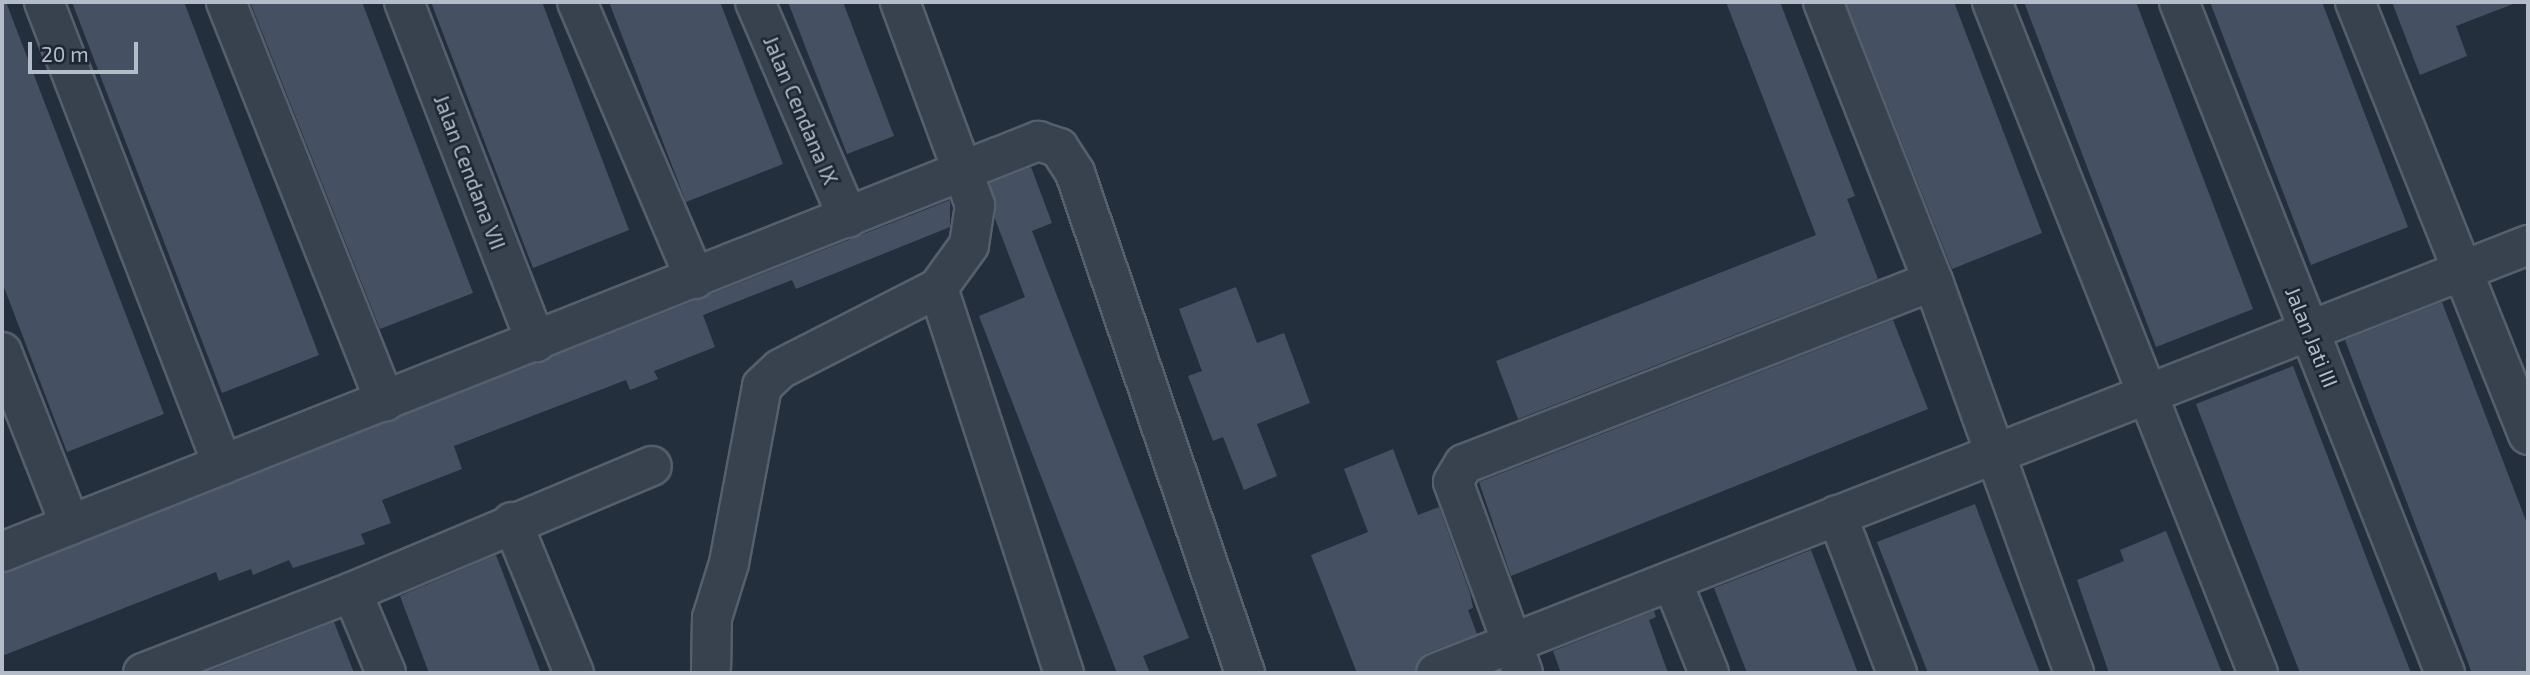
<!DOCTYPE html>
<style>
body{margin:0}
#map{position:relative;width:2530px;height:675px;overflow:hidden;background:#242f3e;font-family:"Exo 2",sans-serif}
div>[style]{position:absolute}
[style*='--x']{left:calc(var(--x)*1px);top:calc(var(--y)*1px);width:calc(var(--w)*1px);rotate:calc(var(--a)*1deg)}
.building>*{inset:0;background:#455162}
.roads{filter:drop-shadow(2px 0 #565f6c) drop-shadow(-2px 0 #565f6c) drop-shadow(0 2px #565f6c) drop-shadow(0 -2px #565f6c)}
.minor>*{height:38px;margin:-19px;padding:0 19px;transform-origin:19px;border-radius:19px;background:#38414e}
span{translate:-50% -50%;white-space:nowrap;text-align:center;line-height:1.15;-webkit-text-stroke:5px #1d2633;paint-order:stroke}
.street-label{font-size:21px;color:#b4bcc9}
.frame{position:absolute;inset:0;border:4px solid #b4bcc9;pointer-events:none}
.scale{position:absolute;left:28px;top:42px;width:110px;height:32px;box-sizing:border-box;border:4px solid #b4bcc9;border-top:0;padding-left:9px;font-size:21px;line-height:24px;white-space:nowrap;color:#b4bcc9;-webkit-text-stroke:5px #1d2633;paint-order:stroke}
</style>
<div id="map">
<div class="building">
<div style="clip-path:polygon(2px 2px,6px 2px,164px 414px,67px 452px,2px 282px)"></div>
<div style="clip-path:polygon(72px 2px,184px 2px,319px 355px,222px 393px)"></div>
<div style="clip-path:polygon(250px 2px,362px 2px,473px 293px,380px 329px)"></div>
<div style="clip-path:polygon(431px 2px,542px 2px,629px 230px,533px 268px)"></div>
<div style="clip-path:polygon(609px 2px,720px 2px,783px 164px,686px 202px)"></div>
<div style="clip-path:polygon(788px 2px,843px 2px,894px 136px,847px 154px)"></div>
<div style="clip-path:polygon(1726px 2px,1780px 2px,1855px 196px,1847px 199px,1878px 279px,1518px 419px,1496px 361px,1816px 235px)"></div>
<div style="clip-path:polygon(1846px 2px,1954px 2px,2042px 233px,1952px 269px)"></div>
<div style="clip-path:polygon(2024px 2px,2136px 2px,2253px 309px,2156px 347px)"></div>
<div style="clip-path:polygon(2210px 2px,2322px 2px,2408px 227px,2311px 265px)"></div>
<div style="clip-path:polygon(2392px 2px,2513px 2px,2513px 4px,2456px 26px,2467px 56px,2420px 75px)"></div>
<div style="clip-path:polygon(1031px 167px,1052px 223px,1032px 231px,1189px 638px,1143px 656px,1150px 673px,1117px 673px,979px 316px,1025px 297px,995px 219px,990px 183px)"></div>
<div style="clip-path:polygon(950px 200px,950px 227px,796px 289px,792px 280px,703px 315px,715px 347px,654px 371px,658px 379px,630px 390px,626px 380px,454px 446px,462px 469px,382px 500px,391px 523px,361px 534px,365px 544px,293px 568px,289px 560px,253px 575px,251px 569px,219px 581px,216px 572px,2px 656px,2px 573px)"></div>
<div style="clip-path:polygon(1236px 287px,1257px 343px,1284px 333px,1310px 403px,1257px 424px,1277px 476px,1244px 490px,1223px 437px,1213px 441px,1188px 376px,1202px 371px,1179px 309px)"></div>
<div style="clip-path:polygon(2442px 302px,2528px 526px,2528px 673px,2472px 673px,2345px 340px)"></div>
<div style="clip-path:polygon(1893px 320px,1928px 409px,1511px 576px,1479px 482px)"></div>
<div style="clip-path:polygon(2293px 366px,2383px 601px,2411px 673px,2300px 673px,2231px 495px,2196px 404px)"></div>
<div style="clip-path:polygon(1393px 449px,1418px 515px,1439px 507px,1470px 593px,1473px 608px,1468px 610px,1477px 634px,1427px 653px,1419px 660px,1415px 673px,1357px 673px,1311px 555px,1368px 532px,1344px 469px)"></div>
<div style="clip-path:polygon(1975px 504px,2000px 571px,2040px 673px,1928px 673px,1893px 583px,1877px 542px)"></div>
<div style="clip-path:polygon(2166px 531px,2222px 673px,2109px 673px,2077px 580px,2124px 561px,2120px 550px)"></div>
<div style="clip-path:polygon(1811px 550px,1858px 673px,1747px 673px,1714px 588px)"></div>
<div style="clip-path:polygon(496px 555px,541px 673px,429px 673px,400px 596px)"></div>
<div style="clip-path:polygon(1654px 611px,1656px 617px,1649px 620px,1668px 673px,1561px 673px,1553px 651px)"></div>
<div style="clip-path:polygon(334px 622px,354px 673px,204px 673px)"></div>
</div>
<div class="roads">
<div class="minor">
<div style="--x:44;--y:2;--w:496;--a:68.9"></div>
<div style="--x:226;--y:2;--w:430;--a:68.3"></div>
<div style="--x:404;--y:2;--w:365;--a:68.8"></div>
<div style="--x:577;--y:2;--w:301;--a:66.9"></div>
<div style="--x:755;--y:2;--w:235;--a:66.7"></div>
<div style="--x:1823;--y:2;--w:300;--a:68.5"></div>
<div style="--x:1933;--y:281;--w:417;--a:70.2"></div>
<div style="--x:1992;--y:2;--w:722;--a:68.38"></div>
<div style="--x:2179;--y:2;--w:722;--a:68.38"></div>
<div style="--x:2355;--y:2;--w:466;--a:68.2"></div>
<div style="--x:938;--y:288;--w:405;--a:71.9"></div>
<div style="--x:2;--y:352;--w:186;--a:68.5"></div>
<div style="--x:1837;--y:515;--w:169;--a:69.2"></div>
<div style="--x:512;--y:522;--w:163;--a:67.7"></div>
<div style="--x:2;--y:552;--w:1115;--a:-21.64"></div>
<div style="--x:1038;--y:141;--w:22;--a:18"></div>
<div style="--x:1059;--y:148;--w:30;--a:57"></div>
<div style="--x:1075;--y:173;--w:528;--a:71.22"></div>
<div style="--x:1672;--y:581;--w:99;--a:68.1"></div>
<div style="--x:352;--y:592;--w:88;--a:67.2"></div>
<div style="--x:143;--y:673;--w:224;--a:-21.2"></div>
<div style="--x:352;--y:592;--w:325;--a:-22.8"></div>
<div style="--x:711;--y:673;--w:55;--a:-89"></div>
<div style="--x:712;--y:618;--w:58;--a:-72.8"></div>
<div style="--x:729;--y:563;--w:180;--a:-79.4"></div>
<div style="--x:762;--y:386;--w:25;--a:-43"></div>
<div style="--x:780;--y:369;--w:178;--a:-27.1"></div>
<div style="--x:938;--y:288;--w:53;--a:-54.2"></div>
<div style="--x:969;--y:245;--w:40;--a:-81.5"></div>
<div style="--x:975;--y:205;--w:216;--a:-110.3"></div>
<div style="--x:1436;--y:673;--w:1173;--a:-21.4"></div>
<div style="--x:1523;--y:673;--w:203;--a:-110.1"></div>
<div style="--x:1453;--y:482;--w:21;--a:-59"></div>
<div style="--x:1464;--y:464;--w:503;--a:-21.32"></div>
</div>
</div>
<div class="street-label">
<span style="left:801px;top:110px;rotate:67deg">Jalan Cendana IX</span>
<span style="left:470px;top:172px;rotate:69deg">Jalan Cendana VII</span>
<span style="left:2312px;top:337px;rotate:68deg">Jalan Jati III</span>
</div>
<div class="frame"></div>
<div class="scale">20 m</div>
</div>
